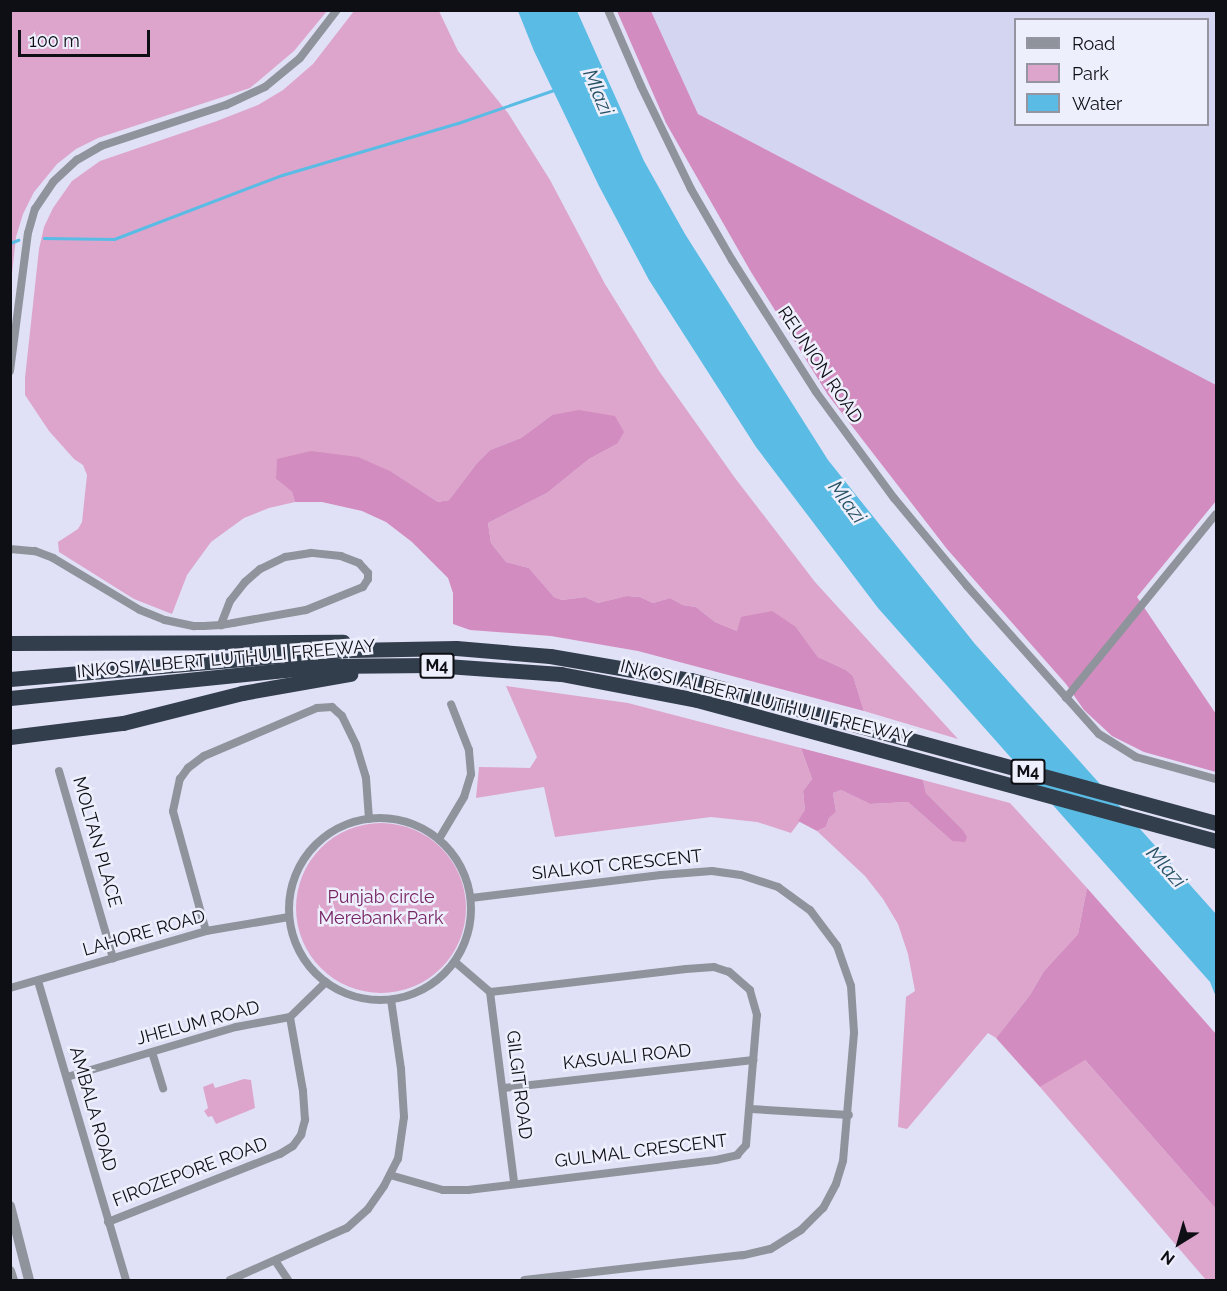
<!DOCTYPE html>
<style>
body{margin:0}
#map{position:relative;width:1227px;height:1291px;overflow:hidden;background:#e0e1f6;font-family:Raleway,sans-serif}
div>[style]{position:absolute}
[style*='--x']{left:calc(var(--x)*1px);top:calc(var(--y)*1px);width:calc(var(--w)*1px);rotate:calc(var(--a)*1deg)}
.built>*{inset:0;background:#d3d5f1}
.green>*{inset:0;background:#dda5cc}
.round{border-radius:50%}
.forest>*{inset:0;background:#d38cbf}
.water>*{inset:0;background:#5abce4}
.stream>*{height:3px;margin:-1.5px;padding:0 1.5px;transform-origin:1.5px;border-radius:1.5px;background:#5abce4}
.minor>*{height:8px;margin:-4px;padding:0 4px;transform-origin:4px;border-radius:4px;background:#8f949c}
.minor>.ring{margin:-4px;padding:0;box-sizing:content-box;background:none;border:8px solid #8f949c;border-radius:50%}
.tertiary>*{height:10px;margin:-5px;padding:0 5px;transform-origin:5px;border-radius:5px;background:#8f949c}
.motorway>*{height:15px;margin:-7.5px;padding:0 7.5px;transform-origin:7.5px;border-radius:7.5px;background:#333e4c}
span{translate:-50% -50%;white-space:nowrap;text-align:center;line-height:1.15;-webkit-text-stroke:5px #eeeffc;paint-order:stroke}
.shield-label span{padding:2px 4px;background:#eeeffc;border:2px solid;border-radius:4px;-webkit-text-stroke-width:0}
.shield-label{font-size:16px;color:#0e0e15;font-weight:700}
.street-label{font-size:18px;color:#0e0e15}
.park-label{font-size:18px;color:#762363}
.water-label{font-size:20px;color:#285264;font-style:italic}
.frame{position:absolute;inset:0;border:12px solid #0e0e15;pointer-events:none}
.legend{position:absolute;left:1014px;top:18px;width:195px;height:108px;box-sizing:border-box;background:#eeeffc;border:2px solid #9495a0;margin:0;padding:8px 10px;list-style:none;font-size:18px;color:#0e0e15}
.legend li{display:flex;align-items:center;gap:12px;height:30px}
.legend b{width:30px;border:2px solid #9495a0}
.north{position:absolute;left:1149px;top:1213px;width:60px;height:60px;-webkit-text-stroke:4px #eeeffc;paint-order:stroke;rotate:217deg;font-size:16px;font-weight:700;line-height:24px;text-align:center;color:#0e0e15}
.north::after{content:'';display:block;margin:auto;width:21px;height:27px;background:#0e0e15;clip-path:polygon(50% 0,100% 100%,50% 72%,0 100%)}
.scale{position:absolute;left:18px;top:30px;width:132px;height:27px;box-sizing:border-box;border:3px solid #0e0e15;border-top:0;padding-left:8px;font-size:18px;line-height:21px;white-space:nowrap;color:#0e0e15;-webkit-text-stroke:4px #eeeffc;paint-order:stroke}
</style>
<div id="map">
<div class="built">
<div style="clip-path:polygon(evenodd,651px 11px,1216px 11px,1216px 385px,698px 114px,651px 11px,1016px 20px,1208px 20px,1208px 124px,1016px 124px,1016px 20px)"></div>
</div>
<div class="green">
<div style="clip-path:polygon(10px 11px,11px 10px,327px 11px,294px 51px,250px 88px,98px 138px,76px 149px,57px 164px,34px 192px,23px 214px,16px 237px,11px 283px)"></div>
<div style="clip-path:polygon(354px 11px,439px 11px,458px 51px,508px 113px,550px 180px,605px 284px,659px 371px,735px 478px,815px 582px,958px 739px,864px 711px,853px 676px,846px 670px,818px 657px,796px 627px,737px 631px,715px 622px,696px 607px,683px 605px,670px 598px,653px 603px,640px 597px,628px 596px,598px 603px,585px 597px,562px 600px,554px 597px,529px 568px,506px 562px,491px 543px,488px 523px,547px 493px,589px 459px,617px 444px,552px 415px,521px 438px,490px 450px,477px 463px,449px 500px,438px 502px,392px 472px,276px 479px,292px 492px,295px 502px,269px 508px,244px 518px,211px 542px,187px 575px,172px 614px,134px 599px,59px 552px,58px 542px,78px 529px,82px 522px,87px 475px,83px 465px,74px 459px,49px 431px,25px 395px,25px 378px,39px 249px,44px 227px,53px 208px,72px 181px,100px 161px,217px 121px,258px 105px,283px 90px,313px 64px)"></div>
<div style="clip-path:polygon(506px 686px,628px 703px,801px 748px,812px 779px,803px 791px,805px 810px,803px 817px,791px 833px,757px 822px,711px 817px,555px 837px,544px 787px,476px 798px,479px 767px,530px 768px,537px 757px)"></div>
<div style="clip-path:polygon(923px 780px,1010px 803px,1087px 888px,1078px 934px,1044px 971px,1030px 995px,996px 1038px,988px 1033px,907px 1129px,898px 1127px,906px 997px,915px 991px,908px 954px,898px 924px,883px 899px,865px 876px,817px 831px,826px 827px,829px 818px,836px 812px,833px 793px,841px 790px,870px 804px,908px 802px,952px 841px,962px 829px,926px 793px)"></div>
<div class="round" style="left:296px;top:823px;width:170px;height:170px"></div>
<div style="clip-path:polygon(1084px 1059px,1216px 1209px,1216px 1280px,1206px 1280px,1040px 1087px)"></div>
<div style="clip-path:polygon(244px 1079px,251px 1080px,255px 1108px,216px 1124px,212px 1116px,208px 1117px,204px 1111px,208px 1108px,203px 1087px,213px 1083px,215px 1088px)"></div>
</div>
<div class="forest">
<div style="clip-path:polygon(617px 11px,651px 11px,698px 114px,1216px 385px,1216px 501px,1137px 597px,1216px 714px,1216px 772px,1144px 752px,1112px 736px,1084px 710px,1066px 684px,947px 549px,828px 395px,751px 272px,666px 123px)"></div>
<div style="clip-path:polygon(579px 410px,615px 416px,624px 432px,617px 444px,589px 459px,547px 493px,488px 523px,491px 543px,506px 562px,529px 568px,554px 597px,562px 600px,585px 597px,598px 603px,627px 596px,640px 597px,653px 603px,670px 598px,683px 605px,696px 607px,715px 622px,737px 631px,741px 617px,772px 611px,796px 627px,818px 657px,846px 670px,853px 676px,864px 711px,638px 651px,551px 636px,470px 630px,453px 624px,453px 593px,448px 578px,412px 542px,386px 522px,362px 511px,322px 502px,295px 502px,292px 492px,276px 479px,277px 459px,311px 451px,358px 457px,392px 472px,438px 502px,449px 500px,477px 463px,490px 450px,521px 438px,552px 415px)"></div>
<div style="clip-path:polygon(801px 748px,923px 780px,926px 793px,962px 829px,967px 837px,965px 842px,952px 841px,908px 802px,870px 804px,841px 790px,833px 793px,836px 812px,829px 818px,826px 827px,817px 831px,798px 821px,805px 810px,803px 791px,812px 779px)"></div>
<div style="clip-path:polygon(1087px 888px,1216px 1034px,1216px 1209px,1085px 1060px,1040px 1087px,996px 1038px,1030px 995px,1044px 971px,1078px 934px)"></div>
</div>
<div class="water">
<div style="clip-path:polygon(518px 11px,577px 11px,644px 161px,685px 234px,828px 460px,975px 644px,1216px 914px,1216px 997px,1210px 982px,878px 608px,756px 447px,649px 280px,599px 186px,534px 51px)"></div>
</div>
<div class="stream">
<div style="--x:44;--y:238;--w:70;--a:0.8"></div>
<div style="--x:114;--y:239;--w:180;--a:-20.9"></div>
<div style="--x:282;--y:175;--w:184;--a:-16.5"></div>
<div style="--x:458;--y:123;--w:102;--a:-19"></div>
<div style="--x:10;--y:243;--w:9;--a:-21"></div>
</div>
<div class="minor">
<div style="--x:608;--y:10;--w:83;--a:66.5"></div>
<div style="--x:641;--y:86;--w:114;--a:64.1"></div>
<div style="--x:691;--y:189;--w:82;--a:60"></div>
<div style="--x:732;--y:260;--w:156;--a:57.5"></div>
<div style="--x:816;--y:392;--w:132;--a:53.7"></div>
<div style="--x:894;--y:498;--w:114;--a:50.3"></div>
<div style="--x:967;--y:586;--w:198;--a:48.3"></div>
<div style="--x:1099;--y:734;--w:44;--a:31.9"></div>
<div style="--x:1136;--y:757;--w:83;--a:15.4"></div>
<div style="--x:10;--y:371;--w:139;--a:-82.6"></div>
<div style="--x:28;--y:233;--w:25;--a:-74"></div>
<div style="--x:35;--y:209;--w:32;--a:-56"></div>
<div style="--x:53;--y:182;--w:33;--a:-43"></div>
<div style="--x:77;--y:160;--w:28;--a:-30"></div>
<div style="--x:101;--y:146;--w:132;--a:-18.2"></div>
<div style="--x:226;--y:105;--w:43;--a:-24.8"></div>
<div style="--x:265;--y:87;--w:45;--a:-39.6"></div>
<div style="--x:300;--y:58;--w:61;--a:-52.4"></div>
<div style="--x:10;--y:549;--w:25;--a:5"></div>
<div style="--x:35;--y:551;--w:19;--a:21"></div>
<div style="--x:53;--y:558;--w:101;--a:30.9"></div>
<div style="--x:140;--y:610;--w:27;--a:22"></div>
<div style="--x:165;--y:620;--w:30;--a:12"></div>
<div style="--x:194;--y:626;--w:10;--a:0"></div>
<div style="--x:204;--y:626;--w:17;--a:-3"></div>
<div style="--x:221;--y:625;--w:12;--a:-9"></div>
<div style="--x:233;--y:623;--w:74;--a:-10.1"></div>
<div style="--x:306;--y:610;--w:61;--a:-22"></div>
<div style="--x:363;--y:587;--w:9;--a:-58"></div>
<div style="--x:368;--y:579;--w:6;--a:-90"></div>
<div style="--x:368;--y:573;--w:13;--a:-132"></div>
<div style="--x:359;--y:563;--w:19;--a:-159"></div>
<div style="--x:341;--y:556;--w:30;--a:-174"></div>
<div style="--x:311;--y:553;--w:26;--a:171"></div>
<div style="--x:285;--y:557;--w:28;--a:154"></div>
<div style="--x:260;--y:569;--w:20;--a:139"></div>
<div style="--x:245;--y:582;--w:24;--a:128"></div>
<div style="--x:230;--y:601;--w:26;--a:111"></div>
<div style="--x:1066;--y:698;--w:237;--a:-50.8"></div>
<div style="--x:59;--y:771;--w:195;--a:73.9"></div>
<div class="ring" style="left:289px;top:818px;width:174px;height:174px"></div>
<div style="--x:439;--y:839;--w:49;--a:-59.2"></div>
<div style="--x:464;--y:797;--w:24;--a:-73"></div>
<div style="--x:471;--y:774;--w:24;--a:-95"></div>
<div style="--x:469;--y:750;--w:49;--a:-111.4"></div>
<div style="--x:471;--y:898;--w:191;--a:-6.9"></div>
<div style="--x:661;--y:875;--w:51;--a:-4.5"></div>
<div style="--x:712;--y:871;--w:29;--a:8"></div>
<div style="--x:741;--y:875;--w:39;--a:18"></div>
<div style="--x:778;--y:887;--w:39;--a:36"></div>
<div style="--x:810;--y:910;--w:45;--a:53.1"></div>
<div style="--x:837;--y:946;--w:42;--a:70.7"></div>
<div style="--x:851;--y:986;--w:47;--a:86.3"></div>
<div style="--x:854;--y:1033;--w:128;--a:94.9"></div>
<div style="--x:843;--y:1161;--w:24;--a:107"></div>
<div style="--x:836;--y:1184;--w:27;--a:118"></div>
<div style="--x:823;--y:1208;--w:31;--a:135"></div>
<div style="--x:801;--y:1230;--w:36;--a:148"></div>
<div style="--x:770;--y:1249;--w:28;--a:167"></div>
<div style="--x:743;--y:1255;--w:220;--a:173.5"></div>
<div style="--x:206;--y:931;--w:124;--a:-105.4"></div>
<div style="--x:173;--y:811;--w:33;--a:-78"></div>
<div style="--x:180;--y:779;--w:14;--a:-54"></div>
<div style="--x:188;--y:768;--w:20;--a:-37"></div>
<div style="--x:204;--y:756;--w:123;--a:-23"></div>
<div style="--x:317;--y:708;--w:15;--a:-4"></div>
<div style="--x:332;--y:707;--w:13;--a:42"></div>
<div style="--x:342;--y:716;--w:32;--a:64"></div>
<div style="--x:356;--y:745;--w:34;--a:73"></div>
<div style="--x:366;--y:778;--w:41;--a:85.8"></div>
<div style="--x:38;--y:981;--w:312;--a:73.6"></div>
<div style="--x:10;--y:988;--w:204;--a:-16.2"></div>
<div style="--x:206;--y:931;--w:84;--a:-9.6"></div>
<div style="--x:490;--y:992;--w:193;--a:82.8"></div>
<div style="--x:152;--y:1052;--w:38;--a:73"></div>
<div style="--x:67;--y:1077;--w:176;--a:-16.5"></div>
<div style="--x:236;--y:1027;--w:55;--a:-10.5"></div>
<div style="--x:290;--y:1017;--w:50;--a:-44.2"></div>
<div style="--x:504;--y:1088;--w:251;--a:-6.4"></div>
<div style="--x:751;--y:1109;--w:98;--a:3.5"></div>
<div style="--x:390;--y:1175;--w:55;--a:15.8"></div>
<div style="--x:443;--y:1190;--w:25;--a:0"></div>
<div style="--x:468;--y:1190;--w:250;--a:-6.9"></div>
<div style="--x:716;--y:1160;--w:22;--a:-13"></div>
<div style="--x:737;--y:1155;--w:13;--a:-48"></div>
<div style="--x:746;--y:1145;--w:130;--a:-85.2"></div>
<div style="--x:757;--y:1015;--w:26;--a:-106"></div>
<div style="--x:750;--y:990;--w:28;--a:-139"></div>
<div style="--x:729;--y:972;--w:16;--a:-162"></div>
<div style="--x:714;--y:967;--w:28;--a:176"></div>
<div style="--x:686;--y:969;--w:197;--a:173.3"></div>
<div style="--x:490;--y:992;--w:46;--a:-139.4"></div>
<div style="--x:108;--y:1222;--w:185;--a:-21.6"></div>
<div style="--x:280;--y:1154;--w:15;--a:-32"></div>
<div style="--x:293;--y:1146;--w:14;--a:-54"></div>
<div style="--x:301;--y:1135;--w:16;--a:-75"></div>
<div style="--x:305;--y:1120;--w:29;--a:-94"></div>
<div style="--x:303;--y:1091;--w:75;--a:-100"></div>
<div style="--x:276;--y:1262;--w:22;--a:56"></div>
<div style="--x:230;--y:1280;--w:128;--a:-24"></div>
<div style="--x:347;--y:1228;--w:28;--a:-42"></div>
<div style="--x:368;--y:1209;--w:28;--a:-55"></div>
<div style="--x:384;--y:1186;--w:30;--a:-63"></div>
<div style="--x:398;--y:1159;--w:42;--a:-81.9"></div>
<div style="--x:404;--y:1117;--w:48;--a:-93.6"></div>
<div style="--x:401;--y:1069;--w:70;--a:-98.2"></div>
</div>
<div class="tertiary">
<div style="--x:10;--y:1206;--w:76;--a:75.6"></div>
<div style="--x:10;--y:1271;--w:9;--a:72"></div>
</div>
<div class="motorway">
<div style="--x:10;--y:643;--w:333;--a:-0.2"></div>
<div style="--x:10;--y:679;--w:341;--a:-4.9"></div>
<div style="--x:350;--y:650;--w:106;--a:-1.1"></div>
<div style="--x:456;--y:648;--w:94;--a:4.9"></div>
<div style="--x:550;--y:656;--w:143;--a:9.7"></div>
<div style="--x:691;--y:680;--w:544;--a:15.24"></div>
<div style="--x:10;--y:698;--w:316;--a:-5.8"></div>
<div style="--x:324;--y:666;--w:108;--a:-0.5"></div>
<div style="--x:432;--y:665;--w:129;--a:4"></div>
<div style="--x:561;--y:674;--w:138;--a:10.8"></div>
<div style="--x:697;--y:700;--w:538;--a:15.2"></div>
<div style="--x:10;--y:737;--w:114;--a:-7.1"></div>
<div style="--x:123;--y:723;--w:123;--a:-14.1"></div>
<div style="--x:242;--y:693;--w:110;--a:-10"></div>
</div>
<div class="shield-label">
<span style="left:437px;top:666px">M4</span>
<span style="left:1028px;top:772px">M4</span>
</div>
<div class="street-label">
<span style="left:820px;top:365px;rotate:56deg">REUNION ROAD</span>
<span style="left:226px;top:659px;rotate:-5deg">INKOSI ALBERT LUTHULI FREEWAY</span>
<span style="left:766px;top:702px;rotate:14deg">INKOSI ALBERT LUTHULI FREEWAY</span>
<span style="left:97px;top:842px;rotate:74deg">MOLTAN PLACE</span>
<span style="left:617px;top:865px;rotate:-6deg">SIALKOT CRESCENT</span>
<span style="left:144px;top:933px;rotate:-16deg">LAHORE ROAD</span>
<span style="left:198px;top:1023px;rotate:-15deg">JHELUM ROAD</span>
<span style="left:627px;top:1057px;rotate:-6deg">KASUALI ROAD</span>
<span style="left:519px;top:1085px;rotate:83deg">GILGIT ROAD</span>
<span style="left:93px;top:1109px;rotate:74deg">AMBALA ROAD</span>
<span style="left:641px;top:1151px;rotate:-7deg">GULMAL CRESCENT</span>
<span style="left:190px;top:1172px;rotate:-21deg">FIROZEPORE ROAD</span>
</div>
<div class="park-label">
<span style="left:381px;top:908px">Punjab circle<br>Merebank Park</span>
</div>
<div class="water-label">
<span style="left:598px;top:92px;rotate:67deg">Mlazi</span>
<span style="left:847px;top:502px;rotate:53deg">Mlazi</span>
<span style="left:1166px;top:867px;rotate:48deg">Mlazi</span>
</div>
<div class="frame"></div>
<ul class="legend">
<li><b style="height:8px;background:#8f949c"></b>Road</li>
<li><b style="height:16px;background:#dda5cc"></b>Park</li>
<li><b style="height:16px;background:#5abce4"></b>Water</li>
</ul>
<div class="north">N</div>
<div class="scale">100 m</div>
</div>
